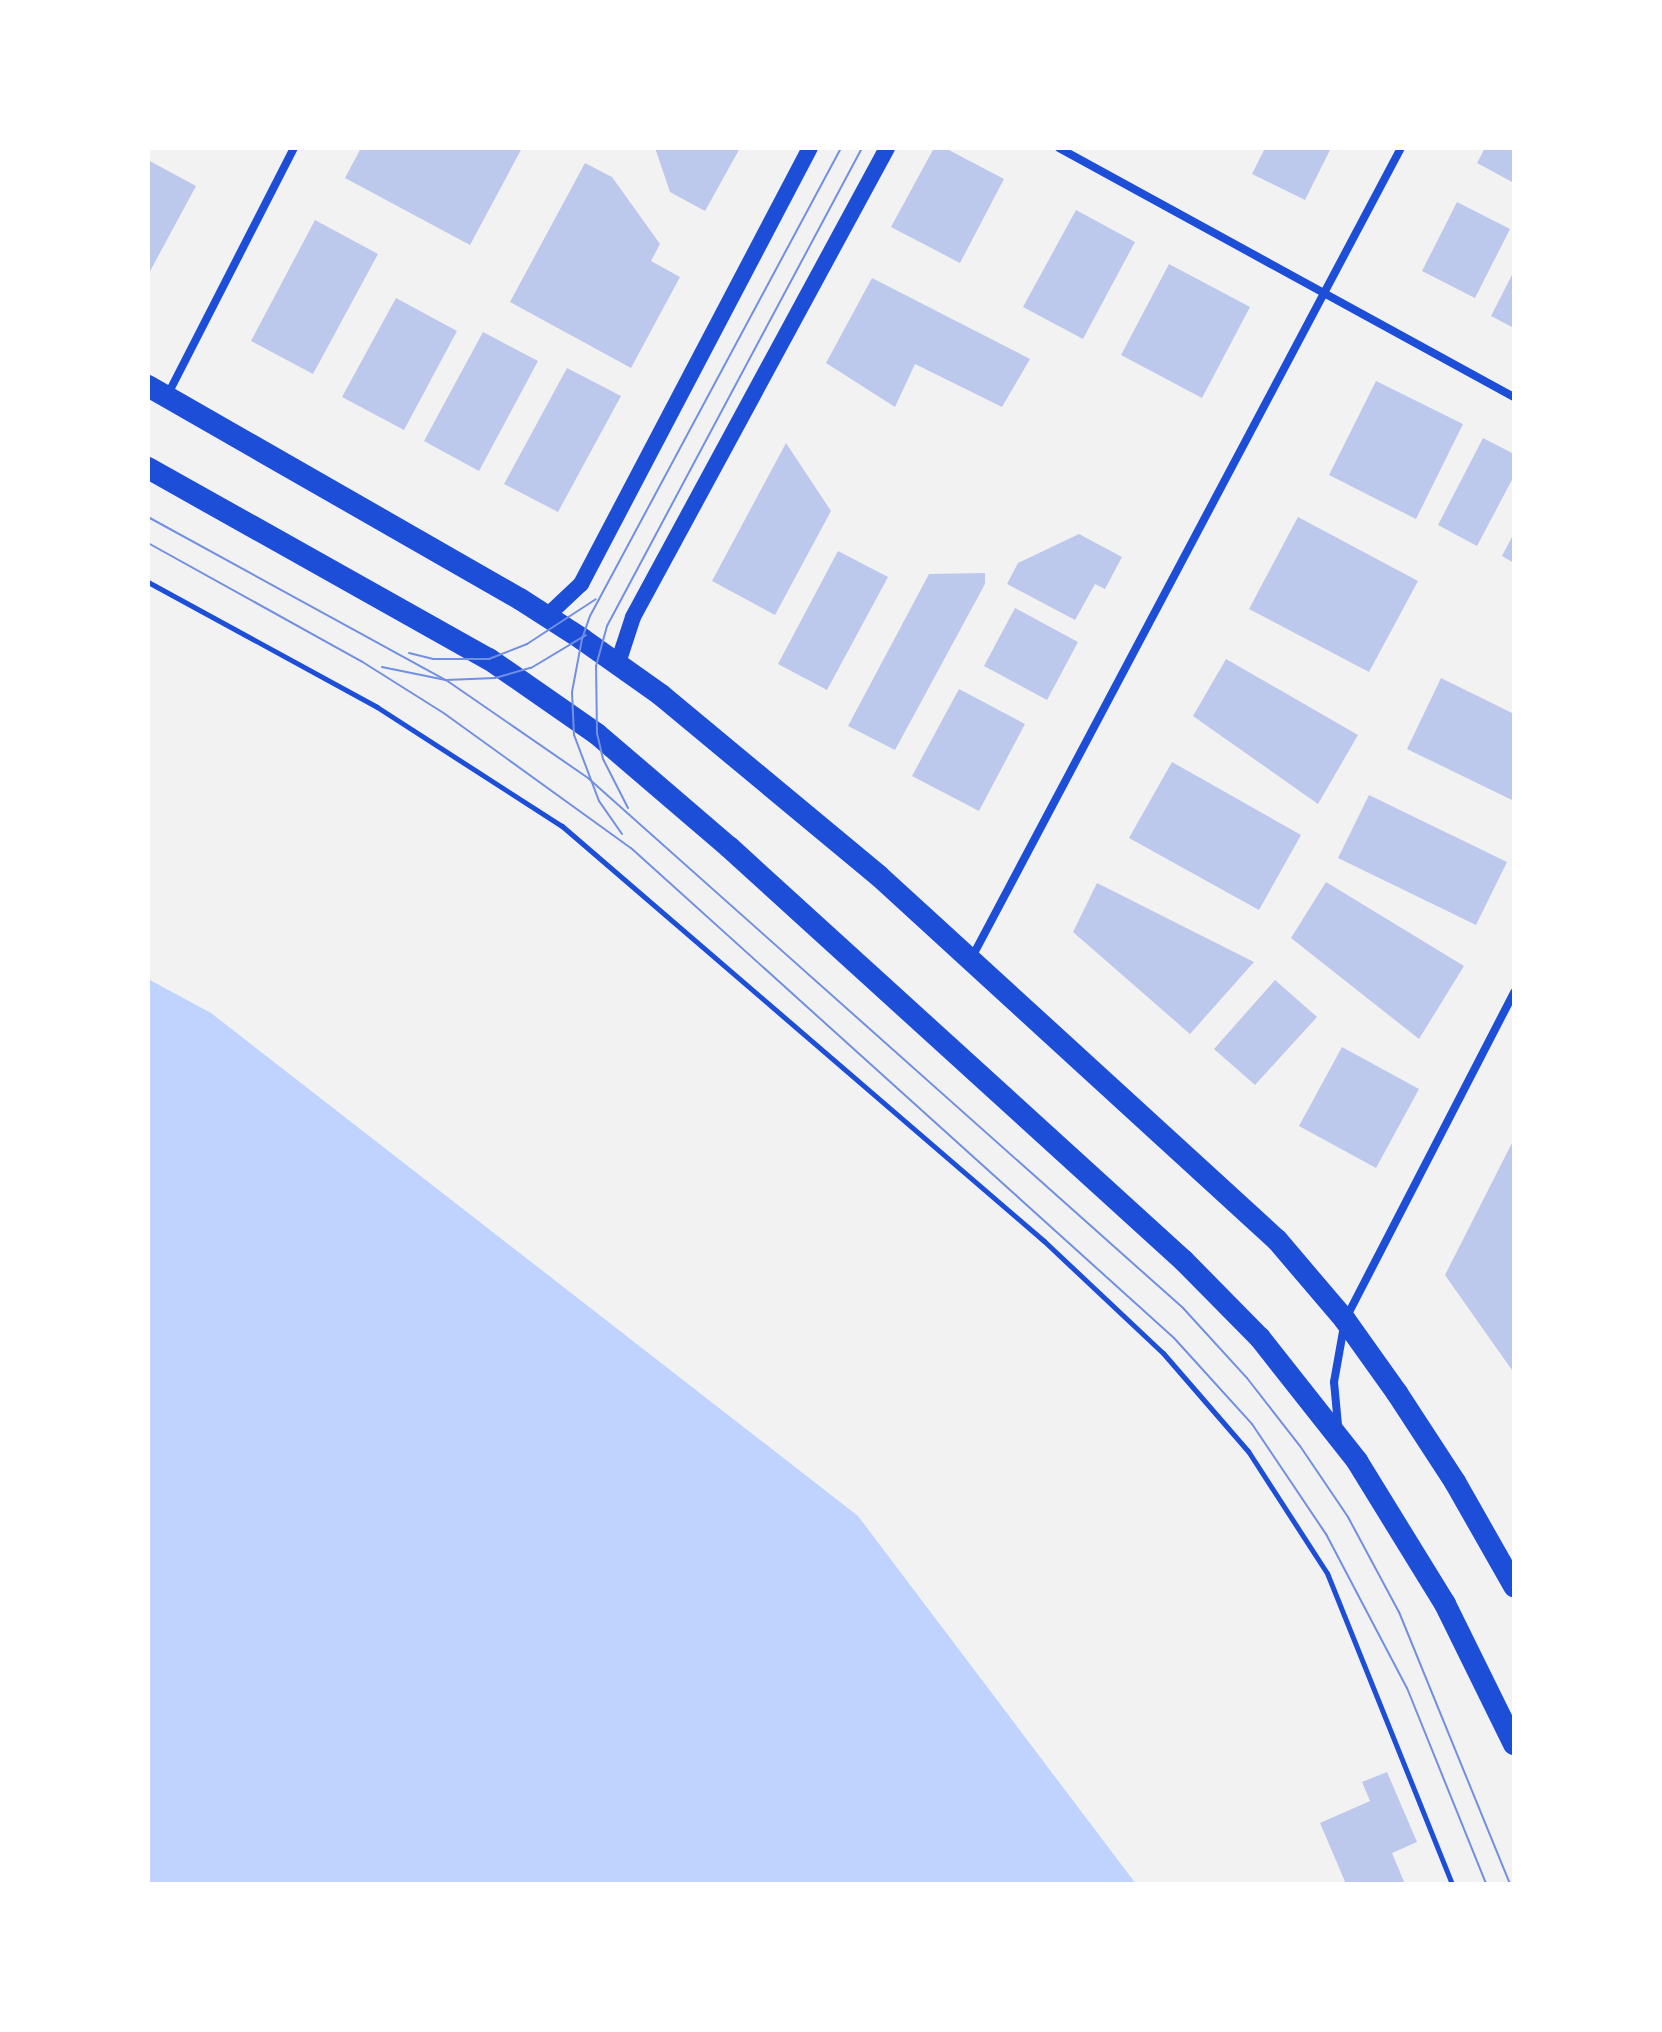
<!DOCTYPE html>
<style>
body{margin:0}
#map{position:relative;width:1662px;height:2032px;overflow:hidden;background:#f2f2f2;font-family:"Noto Sans",sans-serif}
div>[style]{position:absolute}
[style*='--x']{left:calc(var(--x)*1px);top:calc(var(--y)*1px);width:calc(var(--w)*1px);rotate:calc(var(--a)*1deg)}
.water>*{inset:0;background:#bfd3fe}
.building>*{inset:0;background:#bdc9ec}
.path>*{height:5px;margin:-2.5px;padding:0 2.5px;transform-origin:2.5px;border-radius:2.5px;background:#1d4ed8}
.minor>*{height:8px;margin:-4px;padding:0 4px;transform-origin:4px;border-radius:4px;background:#1d4ed8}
.secondary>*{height:16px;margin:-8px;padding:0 8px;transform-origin:8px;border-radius:8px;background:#1d4ed8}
.trunk>*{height:22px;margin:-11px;padding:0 11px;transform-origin:11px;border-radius:11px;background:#1d4ed8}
.tram>*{height:2px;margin:-1px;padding:0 1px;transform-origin:1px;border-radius:1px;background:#7290e2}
span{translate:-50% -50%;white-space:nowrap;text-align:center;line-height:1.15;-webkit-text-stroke:6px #fff;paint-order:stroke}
.frame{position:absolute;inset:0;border:150px solid #fff;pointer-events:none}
</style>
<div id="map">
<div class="water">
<div style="clip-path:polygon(148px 979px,211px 1013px,858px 1516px,1136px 1884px,148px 1884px)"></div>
</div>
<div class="building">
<div style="clip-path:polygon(361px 148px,522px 148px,470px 245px,345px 178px)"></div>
<div style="clip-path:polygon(655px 148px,740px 148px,705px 211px,670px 192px)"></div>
<div style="clip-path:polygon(934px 148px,945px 148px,1004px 179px,960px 263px,891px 227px)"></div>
<div style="clip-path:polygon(1265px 148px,1331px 148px,1305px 200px,1252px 174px)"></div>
<div style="clip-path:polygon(1485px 148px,1514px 148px,1514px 183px,1477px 163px)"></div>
<div style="clip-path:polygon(148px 160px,196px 186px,148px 275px)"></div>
<div style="clip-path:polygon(585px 163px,612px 177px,660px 244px,651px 261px,680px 277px,631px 368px,510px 302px)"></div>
<div style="clip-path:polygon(1457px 202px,1510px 229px,1475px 298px,1422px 271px)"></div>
<div style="clip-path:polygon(1076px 210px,1135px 242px,1083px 339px,1023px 307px)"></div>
<div style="clip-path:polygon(315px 220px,378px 254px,313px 374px,251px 341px)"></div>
<div style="clip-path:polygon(1169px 264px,1250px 307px,1202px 398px,1121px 355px)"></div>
<div style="clip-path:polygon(1514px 271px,1514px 328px,1491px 316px)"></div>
<div style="clip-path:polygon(872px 278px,1030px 359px,1002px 407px,915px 364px,895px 407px,826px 363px)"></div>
<div style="clip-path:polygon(396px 298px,457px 331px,404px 430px,342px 397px)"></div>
<div style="clip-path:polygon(483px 332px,538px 361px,479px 471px,424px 441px)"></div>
<div style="clip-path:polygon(567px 368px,621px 396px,558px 512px,504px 484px)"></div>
<div style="clip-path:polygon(1376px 381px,1463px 424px,1416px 519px,1329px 475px)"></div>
<div style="clip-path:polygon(1483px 438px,1514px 454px,1514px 476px,1477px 546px,1438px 525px)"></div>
<div style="clip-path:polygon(786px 443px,831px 511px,775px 615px,712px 581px)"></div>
<div style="clip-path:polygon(1298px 517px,1418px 581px,1369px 672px,1249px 609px)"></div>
<div style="clip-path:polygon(1514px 533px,1514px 563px,1502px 556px)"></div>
<div style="clip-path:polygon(1079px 534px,1122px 557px,1105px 589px,1095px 584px,1075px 620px,1007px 584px,1018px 563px)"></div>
<div style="clip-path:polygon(838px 551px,888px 577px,827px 690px,778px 664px)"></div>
<div style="clip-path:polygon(985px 573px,985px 584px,895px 750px,848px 726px,929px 574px)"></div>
<div style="clip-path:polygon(1015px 608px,1078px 642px,1047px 700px,984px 666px)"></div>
<div style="clip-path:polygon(1226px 659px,1358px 735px,1318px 804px,1193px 716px)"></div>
<div style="clip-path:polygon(1441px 678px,1514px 714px,1514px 801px,1407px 749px)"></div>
<div style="clip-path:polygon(959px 689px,1025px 724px,979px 811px,912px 776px)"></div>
<div style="clip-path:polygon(1172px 762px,1301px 835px,1259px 910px,1129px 838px)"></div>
<div style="clip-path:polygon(1369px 795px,1507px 862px,1476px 925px,1338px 858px)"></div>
<div style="clip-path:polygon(1326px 882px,1464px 966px,1419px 1039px,1291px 938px)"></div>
<div style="clip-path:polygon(1097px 883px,1254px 962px,1190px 1034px,1073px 932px)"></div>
<div style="clip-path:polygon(1275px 980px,1317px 1017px,1255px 1085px,1214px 1049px)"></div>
<div style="clip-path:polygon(1342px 1047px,1419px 1089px,1376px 1168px,1299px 1126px)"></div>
<div style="clip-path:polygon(1514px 1139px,1514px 1373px,1445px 1275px)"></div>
<div style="clip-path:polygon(1387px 1772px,1417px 1842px,1392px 1853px,1405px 1884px,1346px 1884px,1320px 1823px,1370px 1801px,1362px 1782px)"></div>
</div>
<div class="path">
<div style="--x:148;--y:582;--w:261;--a:28.6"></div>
<div style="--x:377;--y:707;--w:220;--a:32.8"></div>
<div style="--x:562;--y:826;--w:636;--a:40.73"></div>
<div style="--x:1044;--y:1241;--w:163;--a:43.3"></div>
<div style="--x:1163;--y:1353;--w:130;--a:49.1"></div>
<div style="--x:1248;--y:1451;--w:145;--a:57.1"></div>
<div style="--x:1327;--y:1573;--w:335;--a:68.1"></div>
</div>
<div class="minor">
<div style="--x:1059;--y:148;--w:519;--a:28.69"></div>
<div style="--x:167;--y:396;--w:279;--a:-62.9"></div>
<div style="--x:971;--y:959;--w:918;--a:-62.07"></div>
<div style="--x:1338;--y:1425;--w:43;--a:-95.3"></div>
<div style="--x:1334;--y:1382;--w:63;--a:-79.9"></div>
<div style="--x:1345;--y:1320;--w:369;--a:-62.7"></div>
</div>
<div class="secondary">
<div style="--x:547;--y:616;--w:47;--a:-43.3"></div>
<div style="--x:581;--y:584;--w:492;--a:-62.3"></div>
<div style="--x:618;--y:663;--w:48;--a:-71.9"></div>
<div style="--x:633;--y:617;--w:533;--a:-61.56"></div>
</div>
<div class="trunk">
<div style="--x:148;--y:386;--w:429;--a:29.8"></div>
<div style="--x:520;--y:599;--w:74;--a:32.8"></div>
<div style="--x:582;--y:639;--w:97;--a:35.3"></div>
<div style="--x:661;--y:695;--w:283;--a:39.7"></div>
<div style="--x:879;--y:876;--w:539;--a:42.45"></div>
<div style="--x:1277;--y:1240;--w:105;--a:49.6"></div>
<div style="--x:1345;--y:1320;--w:90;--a:54.5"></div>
<div style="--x:1397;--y:1393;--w:106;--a:56.9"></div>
<div style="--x:1455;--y:1482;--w:120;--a:60.4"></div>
<div style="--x:148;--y:468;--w:391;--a:29.3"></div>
<div style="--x:489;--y:659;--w:131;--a:34.8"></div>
<div style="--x:597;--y:734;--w:174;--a:40.6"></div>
<div style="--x:729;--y:847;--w:615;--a:42.3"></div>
<div style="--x:1184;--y:1261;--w:108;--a:45.4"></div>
<div style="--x:1260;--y:1338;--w:157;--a:51.7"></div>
<div style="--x:1357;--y:1461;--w:168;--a:58.4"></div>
<div style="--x:1445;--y:1604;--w:156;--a:63.8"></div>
</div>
<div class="tram">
<div style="--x:148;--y:517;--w:340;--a:28.7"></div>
<div style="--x:446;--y:680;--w:173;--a:34.6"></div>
<div style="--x:588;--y:778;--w:797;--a:41.69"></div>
<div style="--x:1183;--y:1308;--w:95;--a:47.6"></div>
<div style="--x:1247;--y:1378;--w:86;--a:52.1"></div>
<div style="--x:1300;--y:1446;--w:86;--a:55.9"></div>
<div style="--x:1348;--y:1517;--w:108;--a:61.8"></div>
<div style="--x:1399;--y:1612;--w:294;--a:67.8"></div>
<div style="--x:148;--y:543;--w:244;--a:29"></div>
<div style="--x:361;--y:661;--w:99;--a:32.2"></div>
<div style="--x:445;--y:714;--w:229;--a:35.8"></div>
<div style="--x:631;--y:848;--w:731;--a:42.06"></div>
<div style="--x:1174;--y:1338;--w:116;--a:47.8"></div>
<div style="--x:1252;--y:1424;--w:133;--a:56.1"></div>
<div style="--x:1326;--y:1534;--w:174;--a:62.3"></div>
<div style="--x:1407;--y:1688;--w:211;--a:68"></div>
<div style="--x:409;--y:653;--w:25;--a:14"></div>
<div style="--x:433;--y:659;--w:56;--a:0"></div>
<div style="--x:489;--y:659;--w:41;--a:-21.5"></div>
<div style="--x:527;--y:644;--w:82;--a:-33.1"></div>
<div style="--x:382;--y:667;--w:65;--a:11.5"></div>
<div style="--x:446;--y:680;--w:49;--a:-2.3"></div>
<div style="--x:495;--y:678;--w:37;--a:-16"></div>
<div style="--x:531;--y:668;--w:64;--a:-31"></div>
<div style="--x:628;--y:808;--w:55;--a:-117"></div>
<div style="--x:603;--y:759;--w:26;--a:-103"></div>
<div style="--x:597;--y:734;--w:68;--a:-90.8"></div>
<div style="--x:596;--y:666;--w:41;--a:-74.6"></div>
<div style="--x:607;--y:626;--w:542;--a:-61.92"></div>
<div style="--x:622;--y:834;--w:40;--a:-124.9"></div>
<div style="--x:599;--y:801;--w:71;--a:-110.7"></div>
<div style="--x:574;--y:735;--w:43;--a:-92.7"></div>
<div style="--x:572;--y:692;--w:54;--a:-79.3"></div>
<div style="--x:582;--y:639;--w:24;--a:-71"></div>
<div style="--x:590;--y:616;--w:531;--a:-61.79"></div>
</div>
<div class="frame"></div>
</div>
